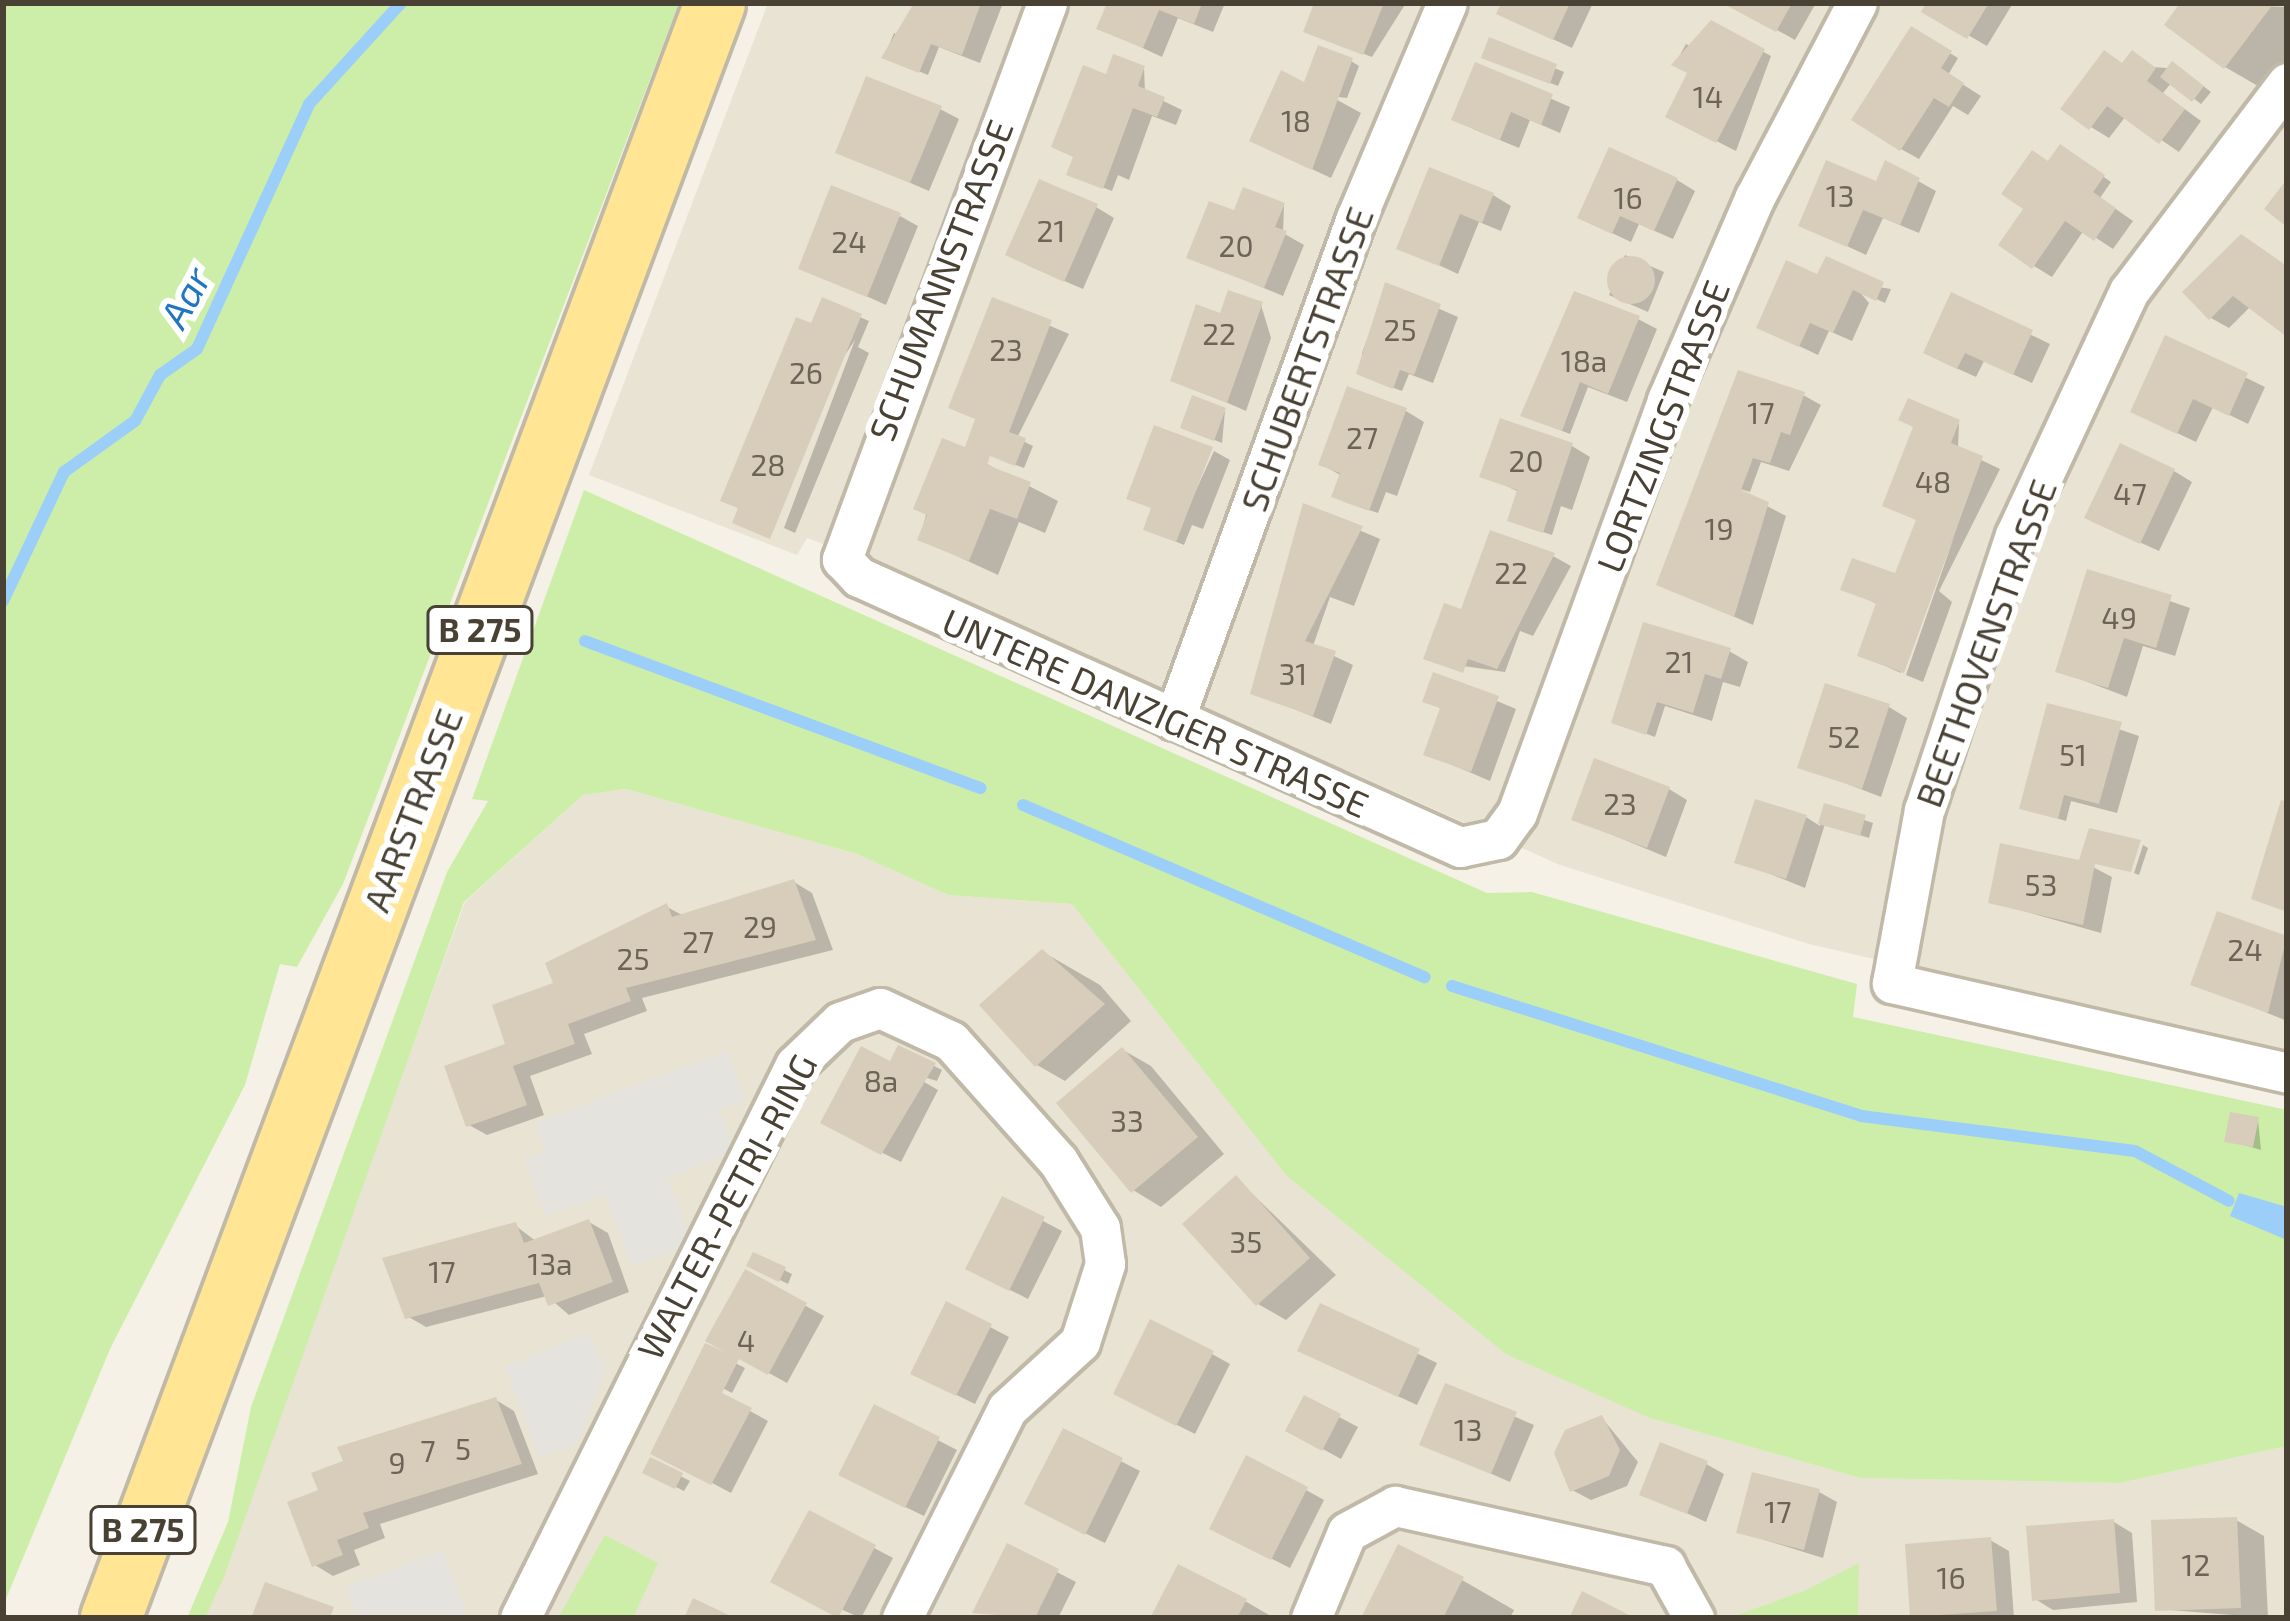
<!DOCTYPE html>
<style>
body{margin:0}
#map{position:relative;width:2290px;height:1621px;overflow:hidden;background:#f5f1e6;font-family:"Exo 2",sans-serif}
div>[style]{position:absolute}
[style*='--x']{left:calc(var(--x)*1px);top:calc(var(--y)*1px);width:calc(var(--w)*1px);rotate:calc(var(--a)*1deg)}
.residential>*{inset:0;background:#e9e3d3}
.green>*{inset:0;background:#cceea9}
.parking>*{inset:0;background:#e5e3de}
.water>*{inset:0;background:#9bcef9}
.shadow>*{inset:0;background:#0003}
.stream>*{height:12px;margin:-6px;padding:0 6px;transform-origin:6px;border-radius:6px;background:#9bcef9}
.building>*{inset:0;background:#d8cdba}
.round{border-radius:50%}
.roads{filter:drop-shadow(3px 0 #c1b9a7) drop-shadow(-3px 0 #c1b9a7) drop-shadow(0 3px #c1b9a7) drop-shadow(0 -3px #c1b9a7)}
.minor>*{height:39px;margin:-19.5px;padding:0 19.5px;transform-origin:19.5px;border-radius:19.5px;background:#fff}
.primary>*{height:60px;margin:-30px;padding:0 30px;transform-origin:30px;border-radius:30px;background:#ffe594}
span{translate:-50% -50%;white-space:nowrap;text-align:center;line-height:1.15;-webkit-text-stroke:12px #fff;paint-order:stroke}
.number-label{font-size:30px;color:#6c6456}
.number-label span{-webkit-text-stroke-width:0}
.shield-label span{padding:3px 9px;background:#fff;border:3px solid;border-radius:9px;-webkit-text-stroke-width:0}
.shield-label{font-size:33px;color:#484134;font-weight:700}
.street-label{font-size:36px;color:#484134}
.water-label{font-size:39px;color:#2076c1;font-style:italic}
.frame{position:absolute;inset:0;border:6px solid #484134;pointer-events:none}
</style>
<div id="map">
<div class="residential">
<div style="clip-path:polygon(768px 3px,2287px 3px,2287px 1054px,1809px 944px,1560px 865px,886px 566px,807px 538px,797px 555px,589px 475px)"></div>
<div style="clip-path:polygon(626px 789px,857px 854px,948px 895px,1072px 904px,1157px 1009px,1650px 1418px,1860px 1478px,2120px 1483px,2287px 1446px,2287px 1618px,205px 1618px,465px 902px,583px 795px)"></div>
</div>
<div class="green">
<div style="clip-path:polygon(3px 3px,679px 3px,343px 884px,297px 967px,280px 964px,245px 1085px,110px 1349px,3px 1606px)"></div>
<div style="clip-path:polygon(584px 490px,1487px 893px,1532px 892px,1857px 984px,1853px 1017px,2287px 1110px,2287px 1446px,2120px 1483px,1860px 1478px,1650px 1418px,1506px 1354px,1287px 1176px,1072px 904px,948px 895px,857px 854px,626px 789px,583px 795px,464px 902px,224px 1577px,205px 1618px,187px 1618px,228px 1522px,251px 1407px,447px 872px,488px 801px,472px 799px)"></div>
<div style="clip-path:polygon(605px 1535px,658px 1563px,633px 1618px,558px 1618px)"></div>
<div style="clip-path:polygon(1859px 1563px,1858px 1618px,1729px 1618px,1804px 1591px)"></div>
</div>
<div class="parking">
<div style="clip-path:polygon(727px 1051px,745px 1100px,719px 1110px,735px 1152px,668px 1178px,692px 1243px,633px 1267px,605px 1194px,546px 1216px,524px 1159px,545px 1151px,535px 1123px)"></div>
<div style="clip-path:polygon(589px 1334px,606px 1370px,577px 1443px,540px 1458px,505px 1366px)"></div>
<div style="clip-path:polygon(443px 1550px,468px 1618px,357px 1618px,346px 1587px)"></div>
</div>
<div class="water">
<div style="clip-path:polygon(2239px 1193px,2287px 1207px,2287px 1240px,2230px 1216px)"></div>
</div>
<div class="shadow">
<div style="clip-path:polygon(917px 3px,1003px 3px,980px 63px,939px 47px,928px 75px,884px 57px,894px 33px,918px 42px)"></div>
<div style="clip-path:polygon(1110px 3px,1225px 3px,1213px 32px,1178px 18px,1162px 57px,1100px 28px)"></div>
<div style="clip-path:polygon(1318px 3px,1406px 3px,1372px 57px,1315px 35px)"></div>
<div style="clip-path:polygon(1504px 3px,1593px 3px,1572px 48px,1518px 23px)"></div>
<div style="clip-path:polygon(1728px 3px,1816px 3px,1795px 40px)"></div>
<div style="clip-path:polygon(1929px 3px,2013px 3px,1987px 46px,1925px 10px)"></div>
<div style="clip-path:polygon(2184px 3px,2287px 7px,2287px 83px,2277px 97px,2225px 67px)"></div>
<div style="clip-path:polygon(1712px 24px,1771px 56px,1736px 151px,1687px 126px,1691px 73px,1675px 64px,1686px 44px,1717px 60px)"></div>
<div style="clip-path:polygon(1912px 30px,1958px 58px,1948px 75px,1981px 96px,1968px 115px,1953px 106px,1919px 159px,1901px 149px)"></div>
<div style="clip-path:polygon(1490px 41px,1564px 72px,1558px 86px,1493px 61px)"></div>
<div style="clip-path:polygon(1351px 61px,1359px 66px,1347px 98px,1330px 96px,1361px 113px,1331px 178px,1271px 150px,1306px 85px)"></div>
<div style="clip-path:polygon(2124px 65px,2181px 69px,2211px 92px,2201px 104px,2172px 82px,2163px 93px,2201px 121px,2179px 152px,2126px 116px,2109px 138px,2091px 127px)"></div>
<div style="clip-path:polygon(1477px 66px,1570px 107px,1560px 133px,1530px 120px,1519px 148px,1473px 129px)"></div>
<div style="clip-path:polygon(1144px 68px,1145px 92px,1182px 110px,1176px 125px,1152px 116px,1129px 180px,1118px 175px,1112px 191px,1078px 178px,1108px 77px)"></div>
<div style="clip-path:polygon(940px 109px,959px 119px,929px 191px,839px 152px)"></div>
<div style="clip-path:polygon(2069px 153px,2111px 182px,2100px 198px,2133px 221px,2113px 249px,2084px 230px,2052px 277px,2034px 266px,2050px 164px)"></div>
<div style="clip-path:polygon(1887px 164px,1936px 191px,1919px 233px,1883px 218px,1866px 255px,1802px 225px,1877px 185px)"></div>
<div style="clip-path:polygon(1677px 180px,1695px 191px,1673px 239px,1639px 224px,1631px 242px,1599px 227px)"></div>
<div style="clip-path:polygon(1493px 195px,1511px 206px,1501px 231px,1479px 222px,1458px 274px,1400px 247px)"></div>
<div style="clip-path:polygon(1284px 206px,1283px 233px,1304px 245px,1283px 296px,1190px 257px)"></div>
<div style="clip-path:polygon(1096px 207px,1114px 218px,1083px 289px,1027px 265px)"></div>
<div style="clip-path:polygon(900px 216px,918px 226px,886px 305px,802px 267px)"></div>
<div style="clip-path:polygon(2260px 249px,2287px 267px,2287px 334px,2251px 306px,2229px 328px,2211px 318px)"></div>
<div style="clip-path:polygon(1625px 255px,1664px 272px,1648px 312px,1609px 295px)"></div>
<div style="clip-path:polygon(1819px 278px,1891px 289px,1885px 303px,1859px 291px,1869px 303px,1852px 341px,1829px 331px,1818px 355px,1759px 327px)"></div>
<div style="clip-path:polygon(1387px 286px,1458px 317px,1433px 383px,1409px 374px,1402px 391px,1367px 378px,1362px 353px)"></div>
<div style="clip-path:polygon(1952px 296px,2050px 344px,2032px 383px,1984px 361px,1976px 377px,1945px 363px)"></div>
<div style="clip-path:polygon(823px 301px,869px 321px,858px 347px,869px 353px,795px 533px,784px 528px,779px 541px,855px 340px,741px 510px,724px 500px)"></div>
<div style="clip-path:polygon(993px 301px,1069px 334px,1017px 438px,1033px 446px,1024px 468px,976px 450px)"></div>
<div style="clip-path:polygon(1261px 305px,1271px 338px,1246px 411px,1173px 379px,1222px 316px)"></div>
<div style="clip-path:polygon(1638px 319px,1657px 329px,1627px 402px,1588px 387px,1570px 434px,1532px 419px)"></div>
<div style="clip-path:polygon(2167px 339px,2265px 387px,2248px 424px,2213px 407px,2196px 442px,2152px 421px)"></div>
<div style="clip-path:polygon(1803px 395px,1821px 405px,1789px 471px,1761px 462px,1750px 492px,1727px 485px,1786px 516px,1753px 625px,1660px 584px,1704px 477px)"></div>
<div style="clip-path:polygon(1225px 411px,1222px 443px,1192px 431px)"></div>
<div style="clip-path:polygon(1406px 411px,1424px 422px,1397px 496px,1386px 492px,1378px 513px,1342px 501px,1342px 476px,1321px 464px)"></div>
<div style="clip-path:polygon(1959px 423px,1958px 449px,2000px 469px,1939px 591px,1952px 602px,1923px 682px,1906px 675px,1955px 534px,1901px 673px,1860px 655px,1879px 605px,1844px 588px,1909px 582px,1919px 521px,1886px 505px)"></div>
<div style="clip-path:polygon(944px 442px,1058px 501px,1045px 533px,1019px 522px,998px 575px,920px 539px)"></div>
<div style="clip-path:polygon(1572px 446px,1590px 457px,1572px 510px,1561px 506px,1552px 535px,1518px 524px,1519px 492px,1483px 475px)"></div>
<div style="clip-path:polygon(1209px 448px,1176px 534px,1214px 451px,1230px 460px,1203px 529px,1192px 525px,1184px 545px,1155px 533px,1154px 506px,1130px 498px)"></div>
<div style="clip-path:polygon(2174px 471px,2192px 482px,2159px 551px,2106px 527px)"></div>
<div style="clip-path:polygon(1305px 507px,1380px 539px,1354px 606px,1330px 597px,1313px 646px,1353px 665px,1331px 724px,1253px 692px)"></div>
<div style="clip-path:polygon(1553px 556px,1571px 566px,1533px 636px,1520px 631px,1505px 672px,1435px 662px,1463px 613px)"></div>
<div style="clip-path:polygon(2089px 573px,2190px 608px,2175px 656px,2143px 646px,2127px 697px,2059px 671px)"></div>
<div style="clip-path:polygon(1729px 651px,1748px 662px,1740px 687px,1723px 682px,1712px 721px,1665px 706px,1655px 737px,1615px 722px)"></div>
<div style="clip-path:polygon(1435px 675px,1516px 709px,1490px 781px,1427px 754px,1443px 710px,1426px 700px)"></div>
<div style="clip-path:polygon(2050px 706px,2139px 736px,2117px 813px,2071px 801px,2066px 821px,2022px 808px)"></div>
<div style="clip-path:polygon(1889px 707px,1907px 718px,1881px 797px,1801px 766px)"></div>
<div style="clip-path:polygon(1669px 789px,1687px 800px,1666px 857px,1574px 819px)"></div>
<div style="clip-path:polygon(1826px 807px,1873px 823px,1869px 838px,1825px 824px,1805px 888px,1738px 861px,1806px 817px,1820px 826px)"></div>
<div style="clip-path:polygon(2143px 845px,2148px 848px,2139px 875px,2134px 873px)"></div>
<div style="clip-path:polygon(2093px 867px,2112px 877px,2101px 933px,1991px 902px)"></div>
<div style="clip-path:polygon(794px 882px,812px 893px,833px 950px,642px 998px,647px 1011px,584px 1034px,592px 1054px,530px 1076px,544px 1115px,487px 1135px,469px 1125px,557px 985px,667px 907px,684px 916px)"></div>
<div style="clip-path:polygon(2219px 914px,2287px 939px,2287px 1021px,2194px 983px)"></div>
<div style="clip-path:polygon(1043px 952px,1100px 985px,1131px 1021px,1065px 1081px,1037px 1065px)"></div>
<div style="clip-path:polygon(899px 1048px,942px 1070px,937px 1081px,907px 1072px,938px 1090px,901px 1162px,842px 1133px,905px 1072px)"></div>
<div style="clip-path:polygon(1123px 1050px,1151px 1066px,1224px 1154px,1161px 1207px,1133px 1190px)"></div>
<div style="clip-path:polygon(2258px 1120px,2261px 1150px,2228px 1140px)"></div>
<div style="clip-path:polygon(1237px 1179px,1336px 1275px,1286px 1320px,1258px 1304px)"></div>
<div style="clip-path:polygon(1003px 1200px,1062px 1231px,1028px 1299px,987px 1278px)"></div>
<div style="clip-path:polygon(589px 1222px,608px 1233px,629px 1292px,569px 1315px,547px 1296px,426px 1327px,407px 1316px,516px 1226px,537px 1242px)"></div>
<div style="clip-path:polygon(750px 1265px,784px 1270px,792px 1274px,788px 1284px)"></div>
<div style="clip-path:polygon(746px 1273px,824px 1316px,787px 1383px,709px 1340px)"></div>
<div style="clip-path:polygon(948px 1305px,1009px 1337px,975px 1404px,932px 1383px)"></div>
<div style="clip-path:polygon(1321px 1307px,1437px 1363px,1417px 1405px,1319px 1360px)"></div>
<div style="clip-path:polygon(706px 1348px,745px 1368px,732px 1393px,693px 1373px)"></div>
<div style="clip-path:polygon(1212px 1354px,1230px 1364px,1195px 1434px,1135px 1404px)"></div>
<div style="clip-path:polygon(1447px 1387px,1534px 1425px,1510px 1482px,1423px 1444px)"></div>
<div style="clip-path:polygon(1305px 1399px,1358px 1427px,1341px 1459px,1288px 1430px)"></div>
<div style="clip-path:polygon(496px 1400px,514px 1411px,538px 1474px,380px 1524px,385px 1538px,354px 1550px,360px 1565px,333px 1576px,315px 1565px,322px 1492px)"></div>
<div style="clip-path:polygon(875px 1408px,957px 1450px,924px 1516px,860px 1485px)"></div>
<div style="clip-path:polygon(750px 1411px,768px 1421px,731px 1493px,669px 1460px)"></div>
<div style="clip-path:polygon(1602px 1418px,1638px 1462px,1627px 1486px,1591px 1500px,1572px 1490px)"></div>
<div style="clip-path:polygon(1064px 1432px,1140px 1471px,1105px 1543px,1046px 1514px)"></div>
<div style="clip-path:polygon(651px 1461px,690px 1481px,684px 1491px,646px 1472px)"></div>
<div style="clip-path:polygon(1706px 1464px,1724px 1474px,1706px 1522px,1643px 1493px)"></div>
<div style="clip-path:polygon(1306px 1490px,1324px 1500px,1290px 1568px,1231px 1538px)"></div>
<div style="clip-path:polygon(1819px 1492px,1837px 1502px,1823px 1558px,1739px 1532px)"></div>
<div style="clip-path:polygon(810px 1514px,893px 1558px,861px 1618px,774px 1580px)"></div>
<div style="clip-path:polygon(2236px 1520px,2264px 1536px,2268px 1618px,2158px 1609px)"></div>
<div style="clip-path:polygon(2114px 1522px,2132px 1533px,2137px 1602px,2053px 1610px,2035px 1599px)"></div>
<div style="clip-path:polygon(1990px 1540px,2009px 1551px,2014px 1618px,1913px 1616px)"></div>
<div style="clip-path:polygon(1008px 1547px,1076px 1582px,1058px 1618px,976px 1612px)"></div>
<div style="clip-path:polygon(1462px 1580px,1514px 1610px,1510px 1618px,1364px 1618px)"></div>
<div style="clip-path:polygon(1245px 1601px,1274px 1618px,1154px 1618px)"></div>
</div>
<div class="stream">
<div style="--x:3;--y:601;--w:143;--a:-64.7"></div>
<div style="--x:64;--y:472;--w:87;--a:-35.7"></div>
<div style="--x:135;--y:421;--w:52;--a:-61.5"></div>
<div style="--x:160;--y:375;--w:45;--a:-35.1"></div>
<div style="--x:197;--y:349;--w:269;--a:-65.4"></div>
<div style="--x:309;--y:104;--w:137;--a:-47.7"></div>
<div style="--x:585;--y:641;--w:422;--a:20.4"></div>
<div style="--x:1023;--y:805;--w:437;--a:23.2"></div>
<div style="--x:1452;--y:986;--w:429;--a:17.6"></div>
<div style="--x:1861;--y:1116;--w:276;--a:7.3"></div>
<div style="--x:2135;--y:1151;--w:106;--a:28"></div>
</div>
<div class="building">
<div style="clip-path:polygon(914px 3px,981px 3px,962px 55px,931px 44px,919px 73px,881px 58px)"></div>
<div style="clip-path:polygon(1107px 3px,1202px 3px,1194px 24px,1159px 10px,1143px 48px,1096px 29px)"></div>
<div style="clip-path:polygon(1314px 3px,1384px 3px,1363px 55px,1303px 32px)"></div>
<div style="clip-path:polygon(1501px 3px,1570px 3px,1553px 40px,1496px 14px)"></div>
<div style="clip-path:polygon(1722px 3px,1792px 3px,1776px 32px)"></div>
<div style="clip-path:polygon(1926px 3px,1989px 3px,1967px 39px,1921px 12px)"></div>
<div style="clip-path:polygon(2180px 3px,2274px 3px,2224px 69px,2164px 25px)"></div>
<div style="clip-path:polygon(1711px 20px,1765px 49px,1716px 143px,1665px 117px,1687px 73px,1671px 65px)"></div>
<div style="clip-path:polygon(1911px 26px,1952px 51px,1941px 68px,1964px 83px,1949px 107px,1934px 98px,1900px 151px,1851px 120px)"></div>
<div style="clip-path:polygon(1489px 37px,1557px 64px,1550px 84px,1481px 58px)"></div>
<div style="clip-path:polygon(1318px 45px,1353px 58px,1312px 170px,1249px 141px,1281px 70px,1304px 82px)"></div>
<div style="clip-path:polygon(2104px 50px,2122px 63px,2132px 50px,2156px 68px,2147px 81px,2185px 109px,2159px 144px,2107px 106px,2089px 130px,2060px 109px)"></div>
<div style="clip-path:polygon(1113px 54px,1145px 66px,1138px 86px,1165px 97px,1157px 117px,1133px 108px,1103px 189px,1066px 175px,1073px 157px,1051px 147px,1083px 65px,1106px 74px)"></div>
<div style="clip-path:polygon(2172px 61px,2204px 86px,2192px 102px,2160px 77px)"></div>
<div style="clip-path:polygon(1475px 62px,1553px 94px,1541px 125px,1511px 112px,1500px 140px,1451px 120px)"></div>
<div style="clip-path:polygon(866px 76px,942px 106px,910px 183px,835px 153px)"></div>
<div style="clip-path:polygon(2060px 144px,2105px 175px,2093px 192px,2116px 208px,2094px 241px,2065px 221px,2032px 269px,1998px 245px,2023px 209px,2001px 194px,2032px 150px,2048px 161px)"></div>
<div style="clip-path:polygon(1609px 147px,1678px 178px,1654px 231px,1620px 216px,1612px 234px,1577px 218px)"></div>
<div style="clip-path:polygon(1826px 160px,1876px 181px,1885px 160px,1920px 178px,1900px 225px,1863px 210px,1847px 247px,1798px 226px)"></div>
<div style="clip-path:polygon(1429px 167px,1494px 193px,1482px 223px,1460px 214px,1439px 266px,1396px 249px)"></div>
<div style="clip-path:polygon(1039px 179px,1098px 204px,1064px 282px,1005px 255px)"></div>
<div style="clip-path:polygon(2287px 179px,2287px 227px,2264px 209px)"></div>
<div style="clip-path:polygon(831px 185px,901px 213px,867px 297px,798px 269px)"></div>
<div style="clip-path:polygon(1243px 187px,1285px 203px,1275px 227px,1287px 231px,1264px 288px,1186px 258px,1209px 201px,1234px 210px)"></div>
<div style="clip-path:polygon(2241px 234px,2287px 266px,2287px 337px,2233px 296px,2209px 320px,2182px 292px)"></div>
<div style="clip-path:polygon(1826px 256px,1884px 282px,1876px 301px,1853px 290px,1833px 333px,1810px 323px,1799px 347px,1756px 328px,1786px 260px,1817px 274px)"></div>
<div class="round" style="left:1607px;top:256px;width:48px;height:48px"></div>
<div style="clip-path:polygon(1385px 282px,1441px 304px,1414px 375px,1400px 370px,1393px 389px,1356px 374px)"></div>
<div style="clip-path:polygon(1228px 290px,1263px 302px,1227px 403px,1170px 381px,1196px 304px,1220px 313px)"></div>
<div style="clip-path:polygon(1574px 291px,1640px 316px,1608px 394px,1580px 382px,1562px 431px,1520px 416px)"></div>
<div style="clip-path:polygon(1951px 292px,2033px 330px,2013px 375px,1965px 353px,1957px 369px,1923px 353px)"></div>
<div style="clip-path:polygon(822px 297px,862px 314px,770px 539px,732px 523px,738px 508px,720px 501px,796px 317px,811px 323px)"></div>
<div style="clip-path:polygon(992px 297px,1052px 320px,1009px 432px,1026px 438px,1015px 466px,990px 456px,987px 465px,1031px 482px,1017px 519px,990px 509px,969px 561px,917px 540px,927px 515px,913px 509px,942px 438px,965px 447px,975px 419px,948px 408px)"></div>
<div style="clip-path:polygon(2165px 335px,2248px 373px,2229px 416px,2193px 399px,2177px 434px,2130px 412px)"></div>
<div style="clip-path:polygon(1738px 370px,1805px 392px,1790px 435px,1781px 432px,1770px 463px,1753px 458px,1741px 490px,1769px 502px,1734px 617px,1656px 585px)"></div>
<div style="clip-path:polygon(1347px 386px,1407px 408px,1369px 511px,1331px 497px,1340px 473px,1318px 465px)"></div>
<div style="clip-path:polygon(1192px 395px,1226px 408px,1214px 441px,1180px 428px)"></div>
<div style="clip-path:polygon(1908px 398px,1960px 420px,1951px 443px,1983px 456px,1904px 673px,1857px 656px,1876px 603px,1840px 590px,1852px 558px,1895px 573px,1916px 520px,1882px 506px,1913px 427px,1898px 420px)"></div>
<div style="clip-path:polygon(1500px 418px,1573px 443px,1543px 533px,1507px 521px,1517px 490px,1479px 477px)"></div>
<div style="clip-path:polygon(1154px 425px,1213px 447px,1176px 542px,1143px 530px,1151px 508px,1126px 499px)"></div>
<div style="clip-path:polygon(2120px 443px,2175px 469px,2140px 544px,2084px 518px)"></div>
<div style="clip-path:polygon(1303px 503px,1363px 526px,1305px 641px,1336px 651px,1313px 716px,1250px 694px)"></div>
<div style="clip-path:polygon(1490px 530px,1555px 553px,1497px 669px,1468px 659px,1463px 673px,1423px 659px,1444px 603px,1461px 609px)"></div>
<div style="clip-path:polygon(2087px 569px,2172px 595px,2156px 648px,2124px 638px,2108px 688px,2055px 672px)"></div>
<div style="clip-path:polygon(1643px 622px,1731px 648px,1721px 679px,1705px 674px,1693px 713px,1657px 702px,1646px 735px,1611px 723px)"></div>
<div style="clip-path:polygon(1433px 672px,1499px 696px,1471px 772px,1423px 755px,1440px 708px,1422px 702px)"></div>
<div style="clip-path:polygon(1825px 683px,1890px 704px,1862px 789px,1797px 768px)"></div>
<div style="clip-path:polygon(2047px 703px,2122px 722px,2099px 804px,2064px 795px,2058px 819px,2019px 809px)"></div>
<div style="clip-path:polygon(1594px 758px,1670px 787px,1647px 848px,1571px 820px)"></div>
<div style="clip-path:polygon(1755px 799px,1807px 815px,1786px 879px,1734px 863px)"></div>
<div style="clip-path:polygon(2281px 800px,2287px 802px,2287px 912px,2251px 899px)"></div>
<div style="clip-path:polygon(1824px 803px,1866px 815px,1860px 836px,1818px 824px)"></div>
<div style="clip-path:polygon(2089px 828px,2141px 840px,2131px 872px,2095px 864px,2083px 925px,1988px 903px,2000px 843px,2079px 860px)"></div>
<div style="clip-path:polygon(794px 879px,816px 940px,626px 988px,631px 1001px,568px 1024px,575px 1044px,513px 1066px,527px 1105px,466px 1127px,444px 1066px,505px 1044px,492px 1005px,553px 983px,545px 963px,667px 903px,672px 917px)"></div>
<div style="clip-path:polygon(2217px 911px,2287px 936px,2268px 1013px,2190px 985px)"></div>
<div style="clip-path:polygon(1042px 949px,1105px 1004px,1035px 1067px,979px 1005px)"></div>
<div style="clip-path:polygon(898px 1045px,936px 1063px,881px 1155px,820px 1123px,861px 1046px,890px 1061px)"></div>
<div style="clip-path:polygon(1122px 1047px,1198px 1137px,1131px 1193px,1056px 1103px)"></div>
<div style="clip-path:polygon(2230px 1112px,2259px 1117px,2253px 1147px,2224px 1142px)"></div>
<div style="clip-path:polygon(1236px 1175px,1310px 1258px,1256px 1306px,1182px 1224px)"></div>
<div style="clip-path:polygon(1002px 1196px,1045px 1217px,1009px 1291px,965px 1269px)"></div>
<div style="clip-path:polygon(589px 1219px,613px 1282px,548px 1306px,539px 1283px,405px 1319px,382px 1258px,516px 1222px,524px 1243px)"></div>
<div style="clip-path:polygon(753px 1252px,786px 1267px,779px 1282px,746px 1266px)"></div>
<div style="clip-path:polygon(745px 1269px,807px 1303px,768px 1375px,739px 1359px,722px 1393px,752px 1408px,711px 1485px,650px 1454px,705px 1343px,725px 1352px,705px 1341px)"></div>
<div style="clip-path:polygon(946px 1301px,992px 1324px,956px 1396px,910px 1374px)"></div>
<div style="clip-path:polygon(1320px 1303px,1420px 1349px,1398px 1397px,1297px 1351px)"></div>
<div style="clip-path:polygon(1150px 1319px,1214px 1351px,1176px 1426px,1113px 1394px)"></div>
<div style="clip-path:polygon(1445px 1383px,1517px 1412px,1491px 1474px,1419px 1445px)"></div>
<div style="clip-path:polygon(1304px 1395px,1341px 1414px,1322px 1451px,1285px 1431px)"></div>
<div style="clip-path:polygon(496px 1397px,522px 1464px,363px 1513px,369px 1528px,337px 1540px,343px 1555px,312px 1567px,287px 1502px,318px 1490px,311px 1473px,343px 1461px,337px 1447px)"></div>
<div style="clip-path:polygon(874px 1404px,940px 1437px,905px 1508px,838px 1475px)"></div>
<div style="clip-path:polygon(1602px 1415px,1620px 1450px,1609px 1476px,1570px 1492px,1554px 1453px,1565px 1430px)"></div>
<div style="clip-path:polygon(1063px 1428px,1123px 1458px,1085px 1535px,1024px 1504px)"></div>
<div style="clip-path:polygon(1660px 1442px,1708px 1461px,1687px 1514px,1639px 1495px)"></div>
<div style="clip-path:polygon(1246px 1455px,1308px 1487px,1271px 1560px,1209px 1529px)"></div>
<div style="clip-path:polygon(650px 1457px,683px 1473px,675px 1489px,642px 1473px)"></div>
<div style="clip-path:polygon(1752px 1472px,1820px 1489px,1804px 1550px,1736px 1533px)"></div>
<div style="clip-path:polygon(809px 1510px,876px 1545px,838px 1618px,770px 1582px)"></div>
<div style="clip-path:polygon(2237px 1517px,2241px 1608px,2155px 1611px,2151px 1520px)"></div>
<div style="clip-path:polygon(2114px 1519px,2120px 1593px,2032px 1601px,2026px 1526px)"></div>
<div style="clip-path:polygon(1991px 1537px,1997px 1611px,1910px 1617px,1905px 1544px)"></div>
<div style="clip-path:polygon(1007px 1543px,1059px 1569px,1035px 1618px,972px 1613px)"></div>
<div style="clip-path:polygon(1398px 1544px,1464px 1577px,1443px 1618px,1361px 1618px)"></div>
<div style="clip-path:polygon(1178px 1564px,1247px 1599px,1237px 1618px,1150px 1618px)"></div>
<div style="clip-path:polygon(265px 1582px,334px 1607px,330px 1618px,251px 1618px)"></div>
<div style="clip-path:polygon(1582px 1591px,1635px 1618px,1569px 1618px)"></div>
<div style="clip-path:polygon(693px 1598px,735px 1618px,684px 1618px)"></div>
</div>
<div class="roads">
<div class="minor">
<div style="--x:1047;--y:3;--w:593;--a:110.24"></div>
<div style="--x:842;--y:559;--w:25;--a:47"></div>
<div style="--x:859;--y:577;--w:659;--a:24.19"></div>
<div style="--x:1460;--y:847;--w:39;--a:-12"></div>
<div style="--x:1498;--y:839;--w:32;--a:-54"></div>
<div style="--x:1517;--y:813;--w:439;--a:-70"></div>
<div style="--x:1667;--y:400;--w:221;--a:-66.6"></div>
<div style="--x:1755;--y:197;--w:219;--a:-62.3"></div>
<div style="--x:2287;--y:83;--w:261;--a:127.2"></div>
<div style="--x:2129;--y:291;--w:269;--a:115"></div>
<div style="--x:2015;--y:535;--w:290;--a:108.3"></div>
<div style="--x:1924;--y:810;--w:176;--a:100.5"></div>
<div style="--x:1892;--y:983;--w:405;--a:12.8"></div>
<div style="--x:1174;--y:720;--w:534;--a:-70.07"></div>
<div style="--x:1356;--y:218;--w:233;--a:-67.1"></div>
<div style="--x:520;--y:1618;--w:618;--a:-63.56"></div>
<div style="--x:795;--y:1065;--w:62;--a:-43.7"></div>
<div style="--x:840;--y:1022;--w:42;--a:-19.3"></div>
<div style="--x:880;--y:1008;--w:78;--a:24.9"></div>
<div style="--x:951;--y:1041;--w:161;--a:48.3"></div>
<div style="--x:1058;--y:1161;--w:79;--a:57.9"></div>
<div style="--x:1100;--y:1228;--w:36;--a:82"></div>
<div style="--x:1105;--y:1264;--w:82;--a:107.8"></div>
<div style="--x:1080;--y:1342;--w:99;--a:137.5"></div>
<div style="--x:1007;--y:1409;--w:234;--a:116.7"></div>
<div style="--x:1311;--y:1618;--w:93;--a:-67.3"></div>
<div style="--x:1347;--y:1532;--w:55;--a:-28.4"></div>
<div style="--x:1395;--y:1506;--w:277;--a:12.5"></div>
<div style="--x:1665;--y:1566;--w:60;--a:60.9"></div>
</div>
<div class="primary">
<div style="--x:111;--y:1618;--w:1724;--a:-69.49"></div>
</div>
</div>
<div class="number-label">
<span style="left:1708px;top:96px">14</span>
<span style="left:1296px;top:120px">18</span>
<span style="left:1840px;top:195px">13</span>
<span style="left:1628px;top:197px">16</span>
<span style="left:1051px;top:230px">21</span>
<span style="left:849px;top:241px">24</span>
<span style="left:1236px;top:245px">20</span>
<span style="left:1400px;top:329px">25</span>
<span style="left:1219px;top:333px">22</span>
<span style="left:1006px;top:349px">23</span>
<span style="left:1584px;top:360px">18a</span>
<span style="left:806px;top:372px">26</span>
<span style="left:1761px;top:412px">17</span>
<span style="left:1362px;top:437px">27</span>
<span style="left:1526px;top:460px">20</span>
<span style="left:768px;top:464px">28</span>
<span style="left:1933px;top:481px">48</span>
<span style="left:2130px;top:493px">47</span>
<span style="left:1719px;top:528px">19</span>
<span style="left:1511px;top:572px">22</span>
<span style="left:2119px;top:617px">49</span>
<span style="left:1679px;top:661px">21</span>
<span style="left:1293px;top:673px">31</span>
<span style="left:1844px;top:736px">52</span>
<span style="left:2073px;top:754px">51</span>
<span style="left:1620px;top:803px">23</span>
<span style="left:2041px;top:884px">53</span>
<span style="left:760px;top:926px">29</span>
<span style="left:698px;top:941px">27</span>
<span style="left:2245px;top:949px">24</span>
<span style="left:633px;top:958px">25</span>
<span style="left:881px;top:1080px">8a</span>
<span style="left:1127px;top:1120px">33</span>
<span style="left:1246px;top:1241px">35</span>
<span style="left:550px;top:1263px">13a</span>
<span style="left:442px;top:1271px">17</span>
<span style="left:746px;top:1340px">4</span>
<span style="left:1468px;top:1429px">13</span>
<span style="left:463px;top:1448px">5</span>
<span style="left:428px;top:1450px">7</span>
<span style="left:397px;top:1462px">9</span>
<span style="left:1778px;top:1511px">17</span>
<span style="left:2196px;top:1564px">12</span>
<span style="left:1951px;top:1577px">16</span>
</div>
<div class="shield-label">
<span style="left:480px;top:630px">B 275</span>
<span style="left:143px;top:1530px">B 275</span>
</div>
<div class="street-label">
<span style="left:940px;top:280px;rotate:-69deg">SCHUMANNSTRASSE</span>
<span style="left:1306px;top:359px;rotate:-70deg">SCHUBERTSTRASSE</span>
<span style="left:1662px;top:426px;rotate:-69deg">LORTZINGSTRASSE</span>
<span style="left:1985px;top:643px;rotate:-70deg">BEETHOVENSTRASSE</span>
<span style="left:1156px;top:712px;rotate:24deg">UNTERE DANZIGER STRASSE</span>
<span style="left:412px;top:810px;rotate:-69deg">AARSTRASSE</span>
<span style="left:726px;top:1206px;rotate:-62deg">WALTER-PETRI-RING</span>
</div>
<div class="water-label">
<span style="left:185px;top:297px;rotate:-62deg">Aar</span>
</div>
<div class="frame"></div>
</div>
